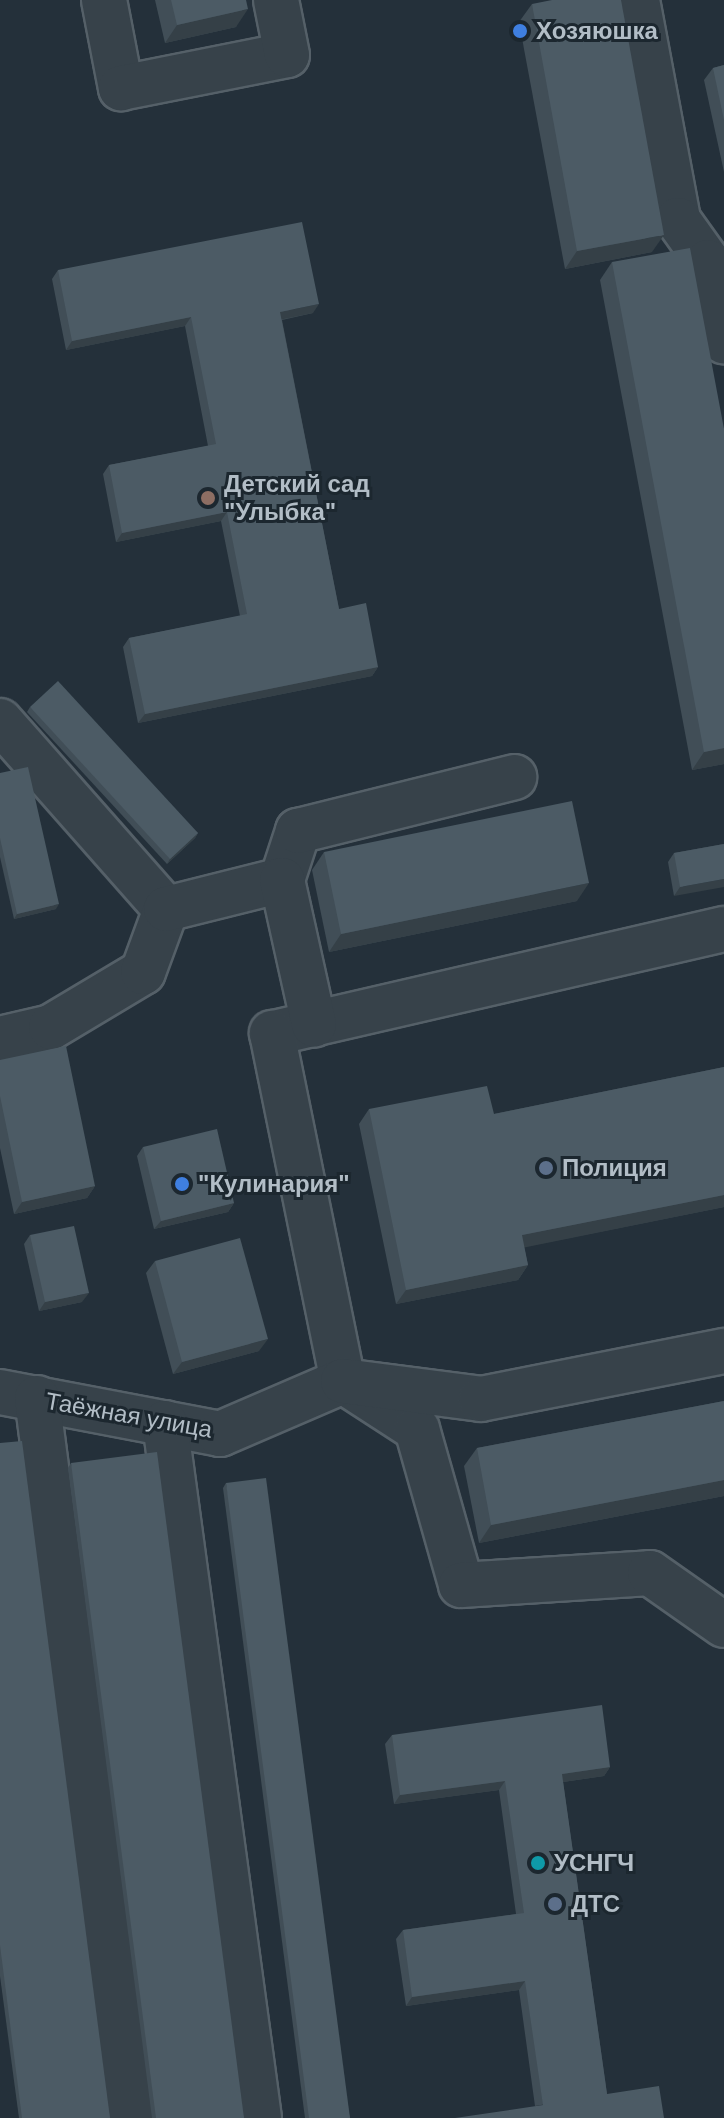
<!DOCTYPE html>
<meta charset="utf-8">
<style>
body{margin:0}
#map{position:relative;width:724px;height:2118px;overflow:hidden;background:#24303a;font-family:Helvetica,sans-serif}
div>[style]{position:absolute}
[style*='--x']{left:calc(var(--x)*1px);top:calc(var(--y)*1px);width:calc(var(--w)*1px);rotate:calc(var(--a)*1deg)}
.roads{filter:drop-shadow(2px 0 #556068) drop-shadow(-2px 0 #556068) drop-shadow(0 2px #556068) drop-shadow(0 -2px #556068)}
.minor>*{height:44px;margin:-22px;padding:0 22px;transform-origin:22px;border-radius:22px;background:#37424a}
.wall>*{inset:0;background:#414e57}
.shaded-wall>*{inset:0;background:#354047}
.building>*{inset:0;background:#4c5b65}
.dots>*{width:22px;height:22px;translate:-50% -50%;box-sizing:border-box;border:4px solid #1c272f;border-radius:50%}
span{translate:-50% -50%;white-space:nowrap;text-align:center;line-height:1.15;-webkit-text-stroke:6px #1c272f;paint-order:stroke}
.poi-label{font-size:24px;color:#b2bdc6;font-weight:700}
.left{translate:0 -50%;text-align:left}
.street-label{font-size:24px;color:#b2bdc6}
</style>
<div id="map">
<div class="roads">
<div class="minor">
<div style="--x:104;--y:0;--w:90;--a:79.1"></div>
<div style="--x:121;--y:88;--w:169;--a:-11.2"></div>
<div style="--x:287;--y:55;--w:56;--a:-101.3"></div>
<div style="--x:637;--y:0;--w:224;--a:79.4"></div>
<div style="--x:678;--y:220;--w:52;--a:54.5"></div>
<div style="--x:708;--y:262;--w:81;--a:78.6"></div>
<div style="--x:0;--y:721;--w:251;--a:48.6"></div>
<div style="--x:282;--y:880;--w:52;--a:-71.9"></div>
<div style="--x:298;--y:831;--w:223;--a:-14"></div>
<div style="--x:724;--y:929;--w:464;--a:167"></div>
<div style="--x:272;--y:1033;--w:355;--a:78.5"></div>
<div style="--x:343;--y:1381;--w:88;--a:33"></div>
<div style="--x:417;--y:1429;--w:162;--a:74.2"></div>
<div style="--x:461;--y:1585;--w:189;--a:-3.6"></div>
<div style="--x:650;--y:1573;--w:90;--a:35.1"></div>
<div style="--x:0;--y:1039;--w:52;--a:-13.2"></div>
<div style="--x:51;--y:1027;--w:107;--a:-30.9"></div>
<div style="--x:143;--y:972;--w:67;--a:-69.9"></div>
<div style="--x:166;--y:909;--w:120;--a:-14"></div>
<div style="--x:282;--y:880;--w:148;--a:77.5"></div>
<div style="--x:0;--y:1392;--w:224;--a:10.8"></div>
<div style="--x:220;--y:1434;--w:134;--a:-23.3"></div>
<div style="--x:343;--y:1381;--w:139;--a:7.4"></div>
<div style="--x:481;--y:1399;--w:248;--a:-11.2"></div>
<div style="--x:37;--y:1398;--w:726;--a:82.56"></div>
<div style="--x:165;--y:1423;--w:701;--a:82.3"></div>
</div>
</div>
<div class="wall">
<div style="clip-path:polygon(155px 0,246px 0,236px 27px,165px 43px)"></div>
<div style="clip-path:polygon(532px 4px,652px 252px,565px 269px,519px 22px)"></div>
<div style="clip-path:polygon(724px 65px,724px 172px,704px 80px,713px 68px)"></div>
<div style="clip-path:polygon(612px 262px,724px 429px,724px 764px,692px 770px,600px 280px)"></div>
<div style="clip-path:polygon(58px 270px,313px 313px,282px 320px,339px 609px,378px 667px,372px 676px,138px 723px,123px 647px,129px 638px,240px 616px,221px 521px,116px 542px,103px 474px,109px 465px,208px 446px,185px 326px,66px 350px,52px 279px)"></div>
<div style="clip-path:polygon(30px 707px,198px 833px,195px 838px,167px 864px,27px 712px)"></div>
<div style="clip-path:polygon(0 773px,56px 909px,14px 919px,0 857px)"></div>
<div style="clip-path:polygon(724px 844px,674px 896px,668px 862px,674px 853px)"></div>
<div style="clip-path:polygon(324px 852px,577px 901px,329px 952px,312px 870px)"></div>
<div style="clip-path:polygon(0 1060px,95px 1186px,87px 1198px,14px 1214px,0 1148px)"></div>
<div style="clip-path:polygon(724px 1067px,724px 1207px,524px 1247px,528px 1265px,518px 1280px,396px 1304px,359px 1124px,369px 1109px,494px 1114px)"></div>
<div style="clip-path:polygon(143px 1147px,234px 1203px,228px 1212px,154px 1229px,137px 1156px)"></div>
<div style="clip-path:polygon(30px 1235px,82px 1302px,39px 1311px,24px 1244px)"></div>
<div style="clip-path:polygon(155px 1261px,259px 1351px,173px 1374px,146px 1273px)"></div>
<div style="clip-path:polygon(724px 1401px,724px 1496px,479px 1543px,464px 1466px,477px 1448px)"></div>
<div style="clip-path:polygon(0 1443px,110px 2118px,19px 2118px,0 1976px)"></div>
<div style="clip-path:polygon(71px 1463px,244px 2118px,152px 2118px,68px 1468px)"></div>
<div style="clip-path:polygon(226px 1483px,350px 2118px,305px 2118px,223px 1488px)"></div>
<div style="clip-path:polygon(392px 1735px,610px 1767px,604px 1776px,563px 1782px,607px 2094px,535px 2106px,519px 1990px,406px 2006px,396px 1939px,403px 1930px,516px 1914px,499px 1790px,394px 1804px,385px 1744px)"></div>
</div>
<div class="shaded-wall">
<div style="clip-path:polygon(248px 9px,236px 27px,165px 43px,177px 25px)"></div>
<div style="clip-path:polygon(664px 235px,652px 252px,565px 269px,577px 251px)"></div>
<div style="clip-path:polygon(319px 304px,313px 313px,274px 321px,280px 312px)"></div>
<div style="clip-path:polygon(191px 317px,185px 326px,66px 350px,72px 341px)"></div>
<div style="clip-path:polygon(227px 512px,221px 521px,116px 542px,122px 533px)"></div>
<div style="clip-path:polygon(378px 667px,372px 676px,138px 723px,145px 714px)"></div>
<div style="clip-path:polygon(724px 748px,724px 764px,692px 770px,704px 752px)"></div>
<div style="clip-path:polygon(198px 833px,195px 838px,167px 864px,170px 859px)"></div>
<div style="clip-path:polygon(724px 879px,724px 887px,674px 896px,680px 887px)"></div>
<div style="clip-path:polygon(589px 883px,577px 901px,329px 952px,341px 934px)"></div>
<div style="clip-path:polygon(59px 904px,56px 909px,14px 919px,17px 914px)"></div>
<div style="clip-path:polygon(95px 1186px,87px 1198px,14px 1214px,22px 1202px)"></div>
<div style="clip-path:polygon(724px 1195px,724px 1207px,512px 1250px,522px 1235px)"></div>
<div style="clip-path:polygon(234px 1203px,228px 1212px,154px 1229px,161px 1221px)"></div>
<div style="clip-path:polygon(528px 1265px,518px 1280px,396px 1304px,406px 1290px)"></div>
<div style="clip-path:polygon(89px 1293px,82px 1302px,39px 1311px,45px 1302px)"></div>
<div style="clip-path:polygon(268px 1339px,259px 1351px,173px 1374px,182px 1362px)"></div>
<div style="clip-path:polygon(724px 1480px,724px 1496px,479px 1543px,491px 1525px)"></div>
<div style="clip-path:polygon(610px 1767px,604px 1776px,556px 1783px,562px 1774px)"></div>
<div style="clip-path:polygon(505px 1781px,499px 1790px,394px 1804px,400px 1795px)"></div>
<div style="clip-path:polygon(525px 1981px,519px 1990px,406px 2006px,412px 1997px)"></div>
</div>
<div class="building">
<div style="clip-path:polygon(171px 0,246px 0,248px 9px,177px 25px)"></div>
<div style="clip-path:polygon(552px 0,621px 0,664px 235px,577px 251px,532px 4px)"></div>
<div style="clip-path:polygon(724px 65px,724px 120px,713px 68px)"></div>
<div style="clip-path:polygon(302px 222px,319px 304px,280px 312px,339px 609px,366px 603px,378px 667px,145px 714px,129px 638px,247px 614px,227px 512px,122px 533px,109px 465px,216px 444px,191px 317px,72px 341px,58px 270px)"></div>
<div style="clip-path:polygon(690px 248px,724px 429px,724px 748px,704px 752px,612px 262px)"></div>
<div style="clip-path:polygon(58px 681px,198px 833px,170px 859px,30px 707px)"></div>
<div style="clip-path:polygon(28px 767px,59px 904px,17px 914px,0 838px,0 773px)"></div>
<div style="clip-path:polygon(572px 801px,589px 883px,341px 934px,324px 852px)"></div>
<div style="clip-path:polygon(724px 844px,724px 879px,680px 887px,674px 853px)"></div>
<div style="clip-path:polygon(66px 1046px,95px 1186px,22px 1202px,0 1096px,0 1060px)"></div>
<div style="clip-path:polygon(724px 1067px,724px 1195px,522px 1235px,528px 1265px,406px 1290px,369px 1109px,487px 1086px,494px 1114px)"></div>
<div style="clip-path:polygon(217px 1129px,234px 1203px,161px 1221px,143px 1147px)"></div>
<div style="clip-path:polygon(74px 1226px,89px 1293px,45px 1302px,30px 1235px)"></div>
<div style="clip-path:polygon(240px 1238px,268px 1339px,182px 1362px,155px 1261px)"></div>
<div style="clip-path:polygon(724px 1401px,724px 1480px,491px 1525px,477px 1448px)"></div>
<div style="clip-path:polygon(22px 1441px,110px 2118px,22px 2118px,0 1945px,0 1443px)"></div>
<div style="clip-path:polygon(157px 1452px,244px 2118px,156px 2118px,71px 1463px)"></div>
<div style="clip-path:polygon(266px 1478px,350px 2118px,309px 2118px,226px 1483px)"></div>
<div style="clip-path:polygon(602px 1705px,610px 1767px,562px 1774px,607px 2094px,659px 2086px,664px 2118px,455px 2118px,543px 2105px,525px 1981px,412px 1997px,403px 1930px,524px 1913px,505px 1781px,400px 1795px,392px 1735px)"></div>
</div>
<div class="dots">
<div style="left:520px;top:31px;background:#3f7fe0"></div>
<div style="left:208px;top:498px;background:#8d6e63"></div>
<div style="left:546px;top:1168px;background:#5c6f8a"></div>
<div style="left:182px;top:1184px;background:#3f7fe0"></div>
<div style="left:538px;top:1863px;background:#0f9aa8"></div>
<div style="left:555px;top:1904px;background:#5c6f8a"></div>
</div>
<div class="poi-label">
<span class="left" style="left:536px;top:31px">Хозяюшка</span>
<span class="left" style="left:224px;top:498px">Детский сад<br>"Улыбка"</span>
<span class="left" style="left:562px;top:1168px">Полиция</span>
<span class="left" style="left:198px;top:1184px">"Кулинария"</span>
<span class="left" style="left:554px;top:1863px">УСНГЧ</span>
<span class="left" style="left:571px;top:1904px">ДТС</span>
</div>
<div class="street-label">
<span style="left:129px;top:1415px;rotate:10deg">Таёжная улица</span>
</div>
</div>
